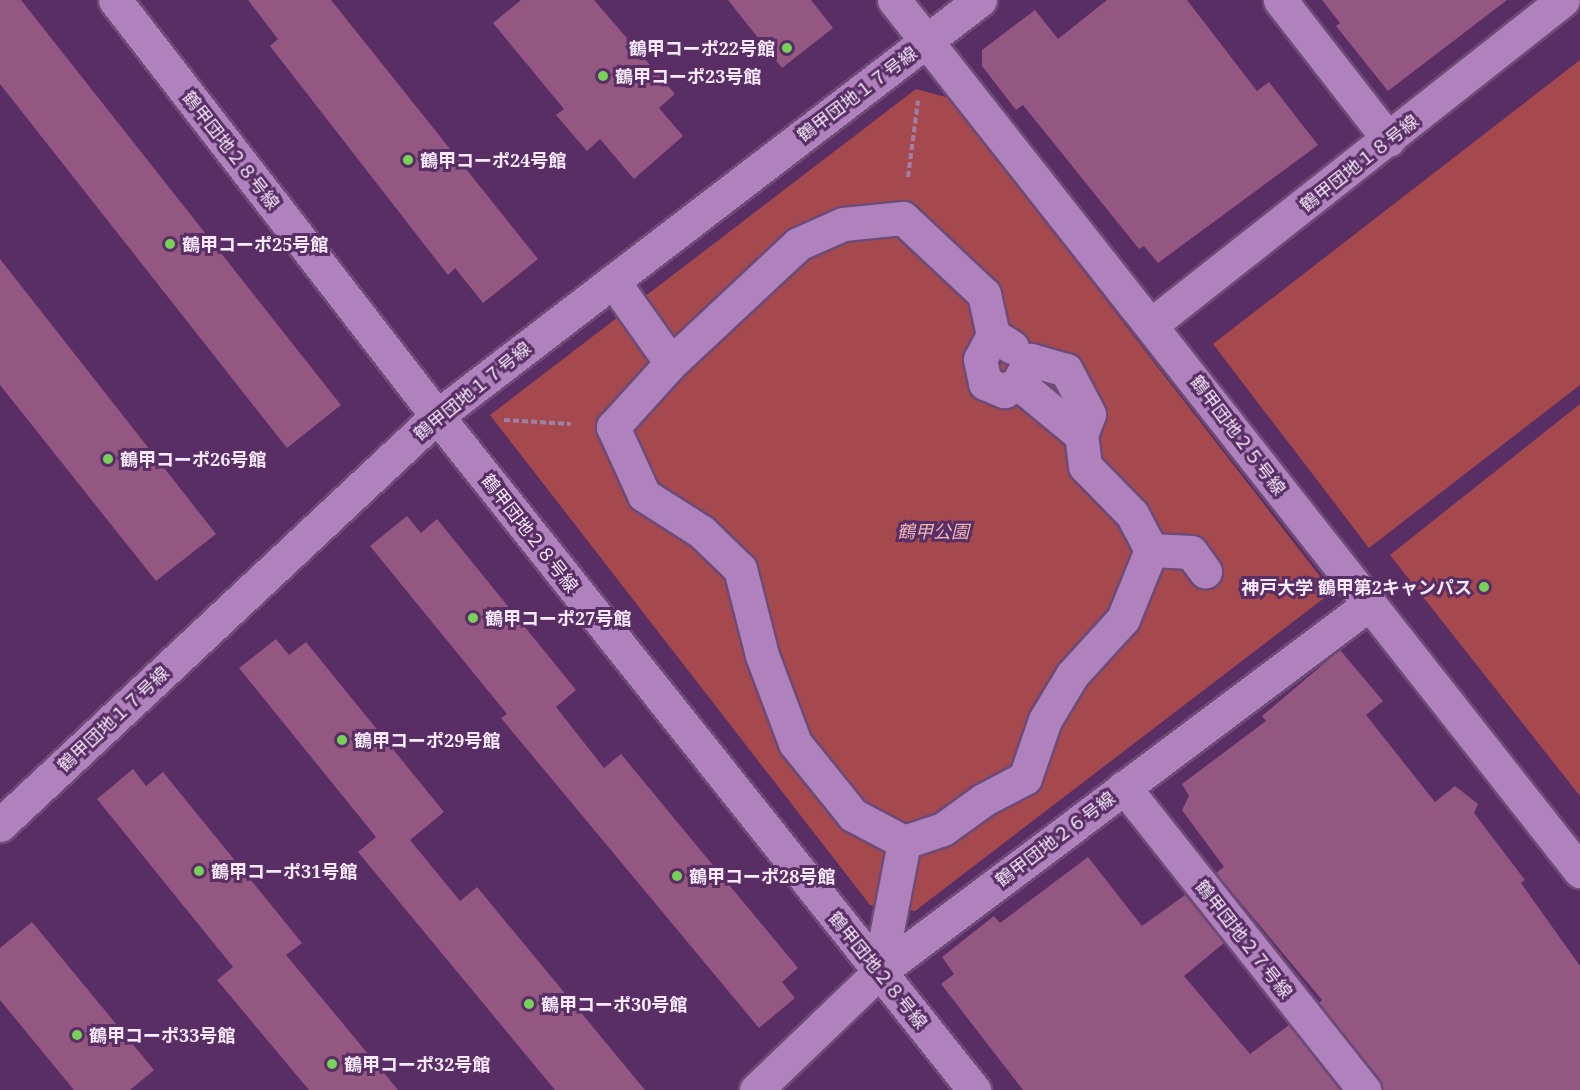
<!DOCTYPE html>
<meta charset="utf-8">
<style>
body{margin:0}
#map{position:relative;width:1580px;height:1090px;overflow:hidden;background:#582e64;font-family:"Noto Serif","Noto Sans JP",serif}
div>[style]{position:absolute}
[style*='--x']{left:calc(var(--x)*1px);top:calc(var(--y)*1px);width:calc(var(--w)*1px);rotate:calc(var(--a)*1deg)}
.green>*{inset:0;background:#a5494f}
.building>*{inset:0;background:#945782}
.path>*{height:4px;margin-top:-2px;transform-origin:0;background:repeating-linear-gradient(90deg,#9e80a7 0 6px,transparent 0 9px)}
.roads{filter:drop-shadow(2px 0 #6d4b76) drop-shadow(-2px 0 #6d4b76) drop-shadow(0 2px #6d4b76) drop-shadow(0 -2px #6d4b76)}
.street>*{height:33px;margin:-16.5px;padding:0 16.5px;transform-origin:16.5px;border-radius:16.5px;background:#b082bd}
.dots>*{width:16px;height:16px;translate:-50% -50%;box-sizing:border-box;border:3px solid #582e64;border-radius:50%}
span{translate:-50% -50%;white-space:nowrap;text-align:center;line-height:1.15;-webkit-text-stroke:6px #582e64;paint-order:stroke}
.poi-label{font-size:18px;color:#f8e9fd;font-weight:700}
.right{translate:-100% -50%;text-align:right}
.left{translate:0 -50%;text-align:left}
.street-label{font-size:18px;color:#f8e9fd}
.park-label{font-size:18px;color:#eeb5b6;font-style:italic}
</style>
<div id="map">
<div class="green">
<div style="clip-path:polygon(1580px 60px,1580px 385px,1369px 548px,1213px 344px)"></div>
<div style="clip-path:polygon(916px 89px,949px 98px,1332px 592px,915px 911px,870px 905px,490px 415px)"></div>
<div style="clip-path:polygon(1580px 404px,1580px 796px,1390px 555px)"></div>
</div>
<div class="building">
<div style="clip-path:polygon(0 0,21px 0,341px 405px,287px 448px,0 84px)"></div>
<div style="clip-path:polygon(248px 0,331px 0,538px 259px,483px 303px,455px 268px,448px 275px,270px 46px,278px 39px)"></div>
<div style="clip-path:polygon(521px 0,594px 0,675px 94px,659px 108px,683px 136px,634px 179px,600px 139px,587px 151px,556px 115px,564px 109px,493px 23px)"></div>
<div style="clip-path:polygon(728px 0,811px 0,833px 28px,782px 68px)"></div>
<div style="clip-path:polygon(1107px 0,1187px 0,1257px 91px,1269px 82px,1318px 145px,1158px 263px,1144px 246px,1139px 249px,1023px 105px,1016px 110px,982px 66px,982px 50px,1035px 10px,1058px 39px)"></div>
<div style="clip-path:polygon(1322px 0,1507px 0,1388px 91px,1336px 26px,1340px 23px)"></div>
<div style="clip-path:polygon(0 259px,216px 534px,156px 581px,0 385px)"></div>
<div style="clip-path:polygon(407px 516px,421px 533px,437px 519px,576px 690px,556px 707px,604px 768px,621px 754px,798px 968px,782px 982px,795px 998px,759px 1028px,501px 718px,507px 714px,370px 546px)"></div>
<div style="clip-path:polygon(276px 639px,289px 655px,306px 642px,444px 812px,410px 840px,460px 901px,477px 887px,645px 1090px,555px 1090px,358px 852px,376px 837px,239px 668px)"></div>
<div style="clip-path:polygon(1340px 650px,1383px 701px,1366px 715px,1435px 802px,1455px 786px,1478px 804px,1474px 813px,1525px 880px,1521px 883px,1580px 966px,1580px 1090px,1382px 1090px,1379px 1078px,1319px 1003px,1322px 1000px,1216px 873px,1224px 867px,1182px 810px,1189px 796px,1182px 784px,1266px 721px,1262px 716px)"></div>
<div style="clip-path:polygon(133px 769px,146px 786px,163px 772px,302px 943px,286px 955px,398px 1090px,309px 1090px,217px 980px,233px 967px,97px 799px)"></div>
<div style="clip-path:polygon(1088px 857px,1142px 926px,1185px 895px,1224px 943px,1184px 976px,1250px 1054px,1289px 1025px,1340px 1090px,1023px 1090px,941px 984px,954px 974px,942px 957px,994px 916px,1000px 923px)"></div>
<div style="clip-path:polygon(32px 922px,154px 1070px,130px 1090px,74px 1090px,0 1000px,0 948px)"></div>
</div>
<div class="path">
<div style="--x:908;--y:177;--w:77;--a:-82.5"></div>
<div style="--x:504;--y:420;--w:67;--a:3.4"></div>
<div style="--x:1245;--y:579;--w:62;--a:12"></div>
</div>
<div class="roads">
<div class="street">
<div style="--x:115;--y:0;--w:526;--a:52.26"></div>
<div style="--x:437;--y:416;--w:862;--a:51.45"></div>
<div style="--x:894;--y:0;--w:1109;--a:51.78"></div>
<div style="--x:1280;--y:0;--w:177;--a:52.1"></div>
<div style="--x:613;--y:281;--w:100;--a:54.7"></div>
<div style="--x:1152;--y:324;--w:523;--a:-38.25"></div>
<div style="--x:1012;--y:347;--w:22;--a:-148"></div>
<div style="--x:993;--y:335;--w:27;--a:118"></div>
<div style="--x:980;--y:359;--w:25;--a:78"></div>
<div style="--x:985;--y:383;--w:21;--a:23"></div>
<div style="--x:1004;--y:391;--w:16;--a:-30"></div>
<div style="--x:1151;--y:550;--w:40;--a:2.9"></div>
<div style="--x:1191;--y:552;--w:24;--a:54"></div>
<div style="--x:1124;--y:787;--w:387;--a:51.6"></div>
<div style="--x:0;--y:825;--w:599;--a:-43.1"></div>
<div style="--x:437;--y:416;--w:684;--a:-37.46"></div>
<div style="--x:904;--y:842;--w:41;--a:-18.4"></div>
<div style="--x:943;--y:829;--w:49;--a:-35.9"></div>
<div style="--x:983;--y:800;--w:47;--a:-27.6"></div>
<div style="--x:1025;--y:778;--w:61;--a:-71"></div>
<div style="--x:1045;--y:720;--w:52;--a:-59"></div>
<div style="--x:1072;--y:675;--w:76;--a:-47.7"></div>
<div style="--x:1123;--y:619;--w:74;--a:-67.9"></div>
<div style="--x:1151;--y:550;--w:41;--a:-117.8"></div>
<div style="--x:1132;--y:514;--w:67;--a:-134.4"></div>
<div style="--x:1085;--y:466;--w:31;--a:-97"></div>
<div style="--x:1081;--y:435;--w:22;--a:-69"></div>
<div style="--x:1089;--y:414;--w:50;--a:-117.6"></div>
<div style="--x:1066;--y:370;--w:37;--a:-164"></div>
<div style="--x:1030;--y:360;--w:26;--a:118"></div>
<div style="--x:1018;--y:383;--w:82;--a:39.5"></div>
<div style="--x:879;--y:972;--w:132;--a:-79.1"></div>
<div style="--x:904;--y:842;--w:58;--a:-152.1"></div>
<div style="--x:853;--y:815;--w:92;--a:-128.9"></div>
<div style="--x:795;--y:743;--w:94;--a:-110.6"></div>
<div style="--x:762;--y:655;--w:89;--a:-104.3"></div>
<div style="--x:740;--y:569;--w:53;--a:-135.8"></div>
<div style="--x:702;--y:532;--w:69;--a:-147.5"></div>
<div style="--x:644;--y:495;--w:75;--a:-114.5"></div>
<div style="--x:613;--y:427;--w:86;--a:-47.8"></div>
<div style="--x:671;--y:363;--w:174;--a:-43.1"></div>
<div style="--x:798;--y:244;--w:49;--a:-24"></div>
<div style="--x:843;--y:224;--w:60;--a:-5.7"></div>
<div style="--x:903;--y:218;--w:111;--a:43.2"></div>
<div style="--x:984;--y:294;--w:42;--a:77.6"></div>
<div style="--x:756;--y:1090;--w:170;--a:-43.8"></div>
<div style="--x:879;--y:972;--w:611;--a:-36.89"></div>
</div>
</div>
<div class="dots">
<div style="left:787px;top:48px;background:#78d158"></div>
<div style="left:603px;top:76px;background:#78d158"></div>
<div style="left:408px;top:160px;background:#78d158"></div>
<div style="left:170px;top:244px;background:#78d158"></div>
<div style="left:108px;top:459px;background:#78d158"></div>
<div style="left:1484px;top:587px;background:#78d158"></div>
<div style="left:473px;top:618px;background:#78d158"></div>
<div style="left:342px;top:740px;background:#78d158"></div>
<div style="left:199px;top:871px;background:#78d158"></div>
<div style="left:677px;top:876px;background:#78d158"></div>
<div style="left:529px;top:1004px;background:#78d158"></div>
<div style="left:77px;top:1035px;background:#78d158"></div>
<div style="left:332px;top:1064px;background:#78d158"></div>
</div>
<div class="poi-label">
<span class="right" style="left:775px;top:48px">鶴甲コーポ22号館</span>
<span class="left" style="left:615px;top:76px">鶴甲コーポ23号館</span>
<span class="left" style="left:420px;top:160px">鶴甲コーポ24号館</span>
<span class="left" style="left:182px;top:244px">鶴甲コーポ25号館</span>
<span class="left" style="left:120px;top:459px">鶴甲コーポ26号館</span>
<span class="right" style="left:1472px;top:587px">神戸大学 鶴甲第2キャンパス</span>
<span class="left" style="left:485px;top:618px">鶴甲コーポ27号館</span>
<span class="left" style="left:354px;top:740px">鶴甲コーポ29号館</span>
<span class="left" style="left:211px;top:871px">鶴甲コーポ31号館</span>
<span class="left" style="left:689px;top:876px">鶴甲コーポ28号館</span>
<span class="left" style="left:541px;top:1004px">鶴甲コーポ30号館</span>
<span class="left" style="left:89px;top:1035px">鶴甲コーポ33号館</span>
<span class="left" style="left:344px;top:1064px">鶴甲コーポ32号館</span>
</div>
<div class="street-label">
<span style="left:857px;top:94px;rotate:-37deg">鶴甲団地１７号線</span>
<span style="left:231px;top:150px;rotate:52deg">鶴甲団地２８号線</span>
<span style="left:1359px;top:163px;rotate:-38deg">鶴甲団地１８号線</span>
<span style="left:472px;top:391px;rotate:-39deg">鶴甲団地１７号線</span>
<span style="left:1238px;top:435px;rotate:53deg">鶴甲団地２５号線</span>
<span style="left:530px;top:533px;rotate:52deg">鶴甲団地２８号線</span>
<span style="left:113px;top:719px;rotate:-43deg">鶴甲団地１７号線</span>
<span style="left:1055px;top:839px;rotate:-37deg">鶴甲団地２６号線</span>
<span style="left:1244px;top:939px;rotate:52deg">鶴甲団地２７号線</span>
<span style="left:878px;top:970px;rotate:51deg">鶴甲団地２８号線</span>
</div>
<div class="park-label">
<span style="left:933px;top:531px">鶴甲公園</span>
</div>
</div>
